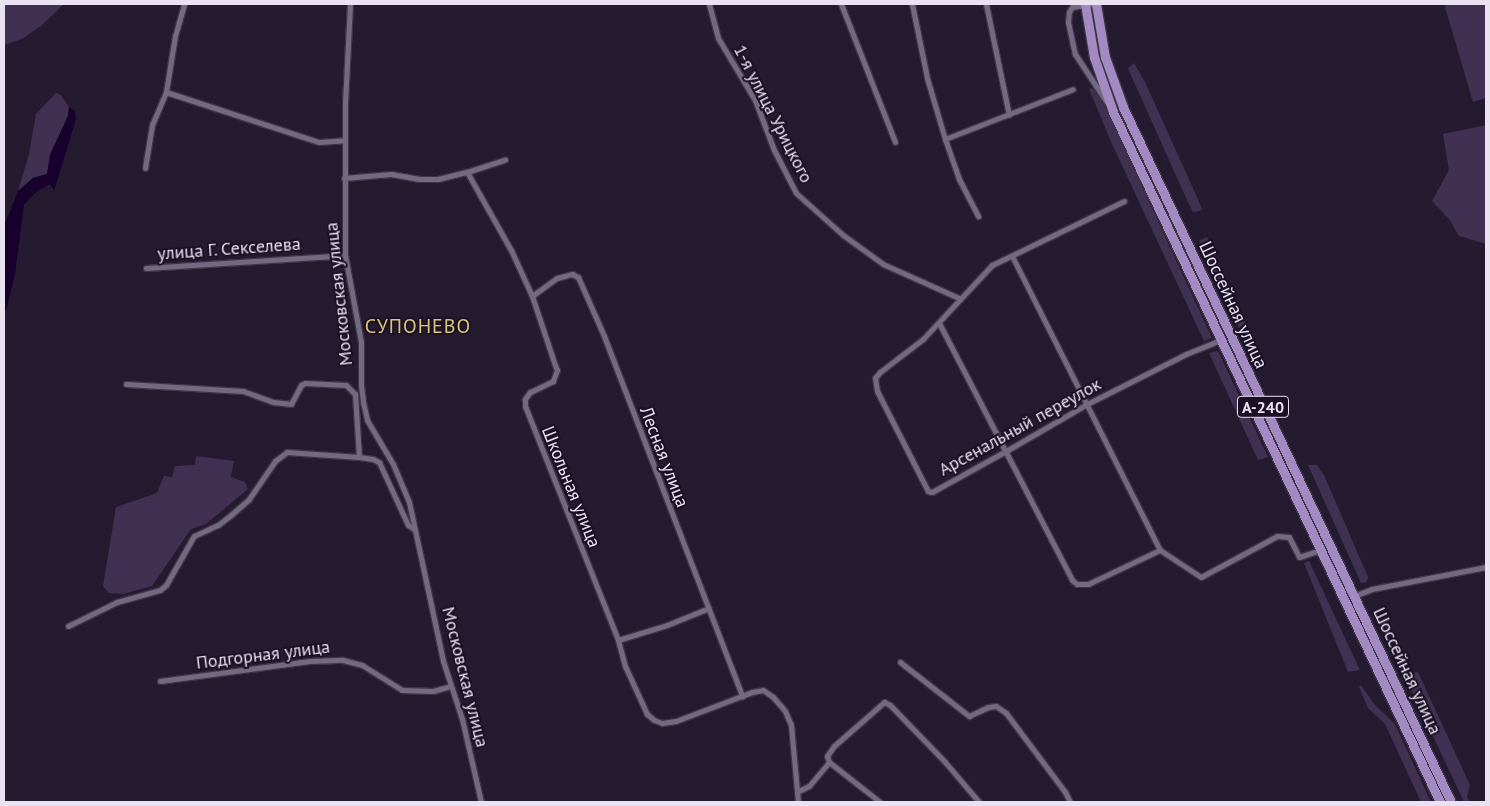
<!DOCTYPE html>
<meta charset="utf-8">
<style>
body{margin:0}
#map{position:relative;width:1490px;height:806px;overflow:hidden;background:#241b30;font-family:"PT Sans",sans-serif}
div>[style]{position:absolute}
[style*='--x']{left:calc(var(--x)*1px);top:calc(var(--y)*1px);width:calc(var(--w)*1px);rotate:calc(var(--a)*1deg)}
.green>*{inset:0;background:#403051}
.water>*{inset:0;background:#18002d}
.roads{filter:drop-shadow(1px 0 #3e3647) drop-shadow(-1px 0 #3e3647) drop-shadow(0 1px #3e3647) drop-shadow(0 -1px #3e3647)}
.minor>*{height:5px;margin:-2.5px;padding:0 2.5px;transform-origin:2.5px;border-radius:2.5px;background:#746982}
.primary>*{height:9px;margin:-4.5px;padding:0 4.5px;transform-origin:4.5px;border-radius:4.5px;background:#a48ac3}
span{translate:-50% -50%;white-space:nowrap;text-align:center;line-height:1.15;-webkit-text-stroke:4px #1b1126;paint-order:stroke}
.shield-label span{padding:1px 4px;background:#1b1126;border:1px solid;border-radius:4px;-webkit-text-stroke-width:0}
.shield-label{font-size:16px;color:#e8e2f1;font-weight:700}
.street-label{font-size:18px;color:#e8e2f1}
.quarter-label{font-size:20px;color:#dac679;letter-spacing:1px}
.frame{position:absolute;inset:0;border:5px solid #e8e2f1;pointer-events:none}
</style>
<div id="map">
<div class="green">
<div style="clip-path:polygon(4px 4px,64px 4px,42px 25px,22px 39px,4px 45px)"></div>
<div style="clip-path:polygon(1447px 4px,1486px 4px,1486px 98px,1473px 102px,1445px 7px)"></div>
<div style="clip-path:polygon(1134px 63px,1145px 82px,1197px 197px,1202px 209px,1200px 211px,1193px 212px,1186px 198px,1130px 73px,1128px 68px)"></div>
<div style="clip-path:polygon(1091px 88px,1096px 90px,1100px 96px,1212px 338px,1204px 341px,1112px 144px,1089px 89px)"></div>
<div style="clip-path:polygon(56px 93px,61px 95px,69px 107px,68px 116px,50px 155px,47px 174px,33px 178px,18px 191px,29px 154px,36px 114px)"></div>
<div style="clip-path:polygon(1486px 125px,1486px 244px,1459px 236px,1449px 219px,1432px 201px,1449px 170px,1443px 134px)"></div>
<div style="clip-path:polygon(1207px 237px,1246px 325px,1239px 328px,1199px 241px)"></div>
<div style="clip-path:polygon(1218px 351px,1268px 457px,1258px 460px,1209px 353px)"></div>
<div style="clip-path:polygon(196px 456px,234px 461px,231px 477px,245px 482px,248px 489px,206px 524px,191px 529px,152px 586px,123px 594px,109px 593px,103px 586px,116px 507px,157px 493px,164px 476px,172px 477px,175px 466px,195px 465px)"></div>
<div style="clip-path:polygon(1308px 465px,1317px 465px,1324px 475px,1368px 577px,1367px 582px,1361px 583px)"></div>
<div style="clip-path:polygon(1309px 561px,1360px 670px,1348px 672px,1304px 563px)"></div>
<div style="clip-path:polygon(1418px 672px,1470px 785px,1467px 797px,1470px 802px,1464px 802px,1406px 679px,1409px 674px)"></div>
<div style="clip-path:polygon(1361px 685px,1374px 704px,1395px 724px,1431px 802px,1421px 802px,1385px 724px,1368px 708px,1359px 687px)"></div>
</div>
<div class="water">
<div style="clip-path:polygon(69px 107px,75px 111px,76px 119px,54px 191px,50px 184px,35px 193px,24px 205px,15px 274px,6px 311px,4px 310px,4px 226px,18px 191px,33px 178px,47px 174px,50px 155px,68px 116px)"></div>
</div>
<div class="roads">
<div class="minor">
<div style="--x:350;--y:4;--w:100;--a:92.9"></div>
<div style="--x:345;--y:104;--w:151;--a:90"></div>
<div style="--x:345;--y:255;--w:88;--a:79.6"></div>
<div style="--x:361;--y:342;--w:43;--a:90"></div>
<div style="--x:361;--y:385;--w:17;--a:83"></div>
<div style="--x:363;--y:402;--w:18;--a:77"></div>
<div style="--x:367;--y:420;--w:51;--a:59.4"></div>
<div style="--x:393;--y:464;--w:41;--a:67.2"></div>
<div style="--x:409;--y:502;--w:163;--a:77.9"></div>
<div style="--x:443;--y:661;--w:61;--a:71.9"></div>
<div style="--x:462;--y:719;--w:85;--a:77.1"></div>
<div style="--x:709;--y:4;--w:35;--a:75"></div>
<div style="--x:718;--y:38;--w:72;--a:59.2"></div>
<div style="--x:755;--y:100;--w:53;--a:69.2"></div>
<div style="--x:774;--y:150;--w:48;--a:62.9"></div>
<div style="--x:796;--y:193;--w:63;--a:41.8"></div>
<div style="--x:843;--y:235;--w:49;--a:35.9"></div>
<div style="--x:883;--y:264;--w:85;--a:24.2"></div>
<div style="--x:841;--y:4;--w:148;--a:68.6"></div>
<div style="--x:912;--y:4;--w:76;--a:78.5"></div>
<div style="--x:927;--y:78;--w:64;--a:73.6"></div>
<div style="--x:945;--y:139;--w:42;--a:70.7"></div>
<div style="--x:959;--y:179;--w:42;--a:62.8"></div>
<div style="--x:986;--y:4;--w:113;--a:78.3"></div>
<div style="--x:1091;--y:4;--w:19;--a:171"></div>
<div style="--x:1072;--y:7;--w:6;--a:121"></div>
<div style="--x:1069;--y:12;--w:10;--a:96"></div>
<div style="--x:1068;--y:22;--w:33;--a:78"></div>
<div style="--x:1075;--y:54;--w:56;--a:56.6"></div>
<div style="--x:166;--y:92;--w:161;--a:18.1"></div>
<div style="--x:319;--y:142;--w:26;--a:-4"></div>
<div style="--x:945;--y:139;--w:137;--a:-21.3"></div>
<div style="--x:145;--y:168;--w:44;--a:-80.8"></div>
<div style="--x:152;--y:125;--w:36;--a:-67"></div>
<div style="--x:166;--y:92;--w:57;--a:-80.9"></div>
<div style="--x:175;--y:36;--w:33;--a:-74"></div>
<div style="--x:467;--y:172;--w:40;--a:-18"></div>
<div style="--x:344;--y:178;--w:47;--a:-4.9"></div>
<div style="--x:391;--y:174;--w:29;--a:10"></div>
<div style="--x:420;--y:179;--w:18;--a:0"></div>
<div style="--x:438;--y:179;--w:30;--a:-14"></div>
<div style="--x:467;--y:172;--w:90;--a:60.6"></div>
<div style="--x:511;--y:250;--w:51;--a:65.5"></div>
<div style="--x:532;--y:296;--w:73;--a:71.6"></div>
<div style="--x:555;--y:365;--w:5;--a:68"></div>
<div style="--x:557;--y:370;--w:12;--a:110"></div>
<div style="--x:553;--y:381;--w:25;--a:154"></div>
<div style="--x:530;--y:392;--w:9;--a:126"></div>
<div style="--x:525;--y:399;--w:7;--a:90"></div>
<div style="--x:525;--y:406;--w:252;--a:68.3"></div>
<div style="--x:618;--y:640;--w:27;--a:75"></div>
<div style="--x:625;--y:666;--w:53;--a:65.4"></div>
<div style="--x:647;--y:714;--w:9;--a:41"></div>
<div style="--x:654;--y:720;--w:9;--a:21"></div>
<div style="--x:662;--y:723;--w:14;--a:-8"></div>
<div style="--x:676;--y:721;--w:81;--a:-20.9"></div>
<div style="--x:752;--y:692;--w:11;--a:-10"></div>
<div style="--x:763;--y:690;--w:12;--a:35"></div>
<div style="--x:773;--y:697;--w:18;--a:49"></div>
<div style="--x:785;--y:711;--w:15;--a:67"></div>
<div style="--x:791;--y:725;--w:77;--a:84.8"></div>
<div style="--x:1124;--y:201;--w:147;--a:154.1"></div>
<div style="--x:992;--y:265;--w:101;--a:133"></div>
<div style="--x:923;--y:339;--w:54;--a:142.5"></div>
<div style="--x:880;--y:372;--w:8;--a:130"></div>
<div style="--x:875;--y:378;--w:13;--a:81"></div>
<div style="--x:877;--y:391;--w:112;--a:63"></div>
<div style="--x:928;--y:491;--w:4;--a:14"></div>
<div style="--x:932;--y:492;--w:85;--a:-29"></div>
<div style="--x:1006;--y:451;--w:94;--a:-30.1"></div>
<div style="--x:1087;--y:404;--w:111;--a:-26.8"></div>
<div style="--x:1186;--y:354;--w:38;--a:-22"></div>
<div style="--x:1012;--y:256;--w:329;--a:63.3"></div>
<div style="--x:146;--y:268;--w:199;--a:-3.7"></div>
<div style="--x:532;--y:296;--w:31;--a:-36"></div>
<div style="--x:557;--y:278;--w:16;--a:-15"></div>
<div style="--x:572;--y:274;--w:7;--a:27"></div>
<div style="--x:578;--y:277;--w:64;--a:66.2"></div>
<div style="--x:604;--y:336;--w:386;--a:69"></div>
<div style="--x:939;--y:323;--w:289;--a:62.6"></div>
<div style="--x:1072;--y:580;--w:6;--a:39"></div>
<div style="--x:1077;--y:584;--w:11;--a:0"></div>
<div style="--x:1088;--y:584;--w:80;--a:-25.3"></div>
<div style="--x:1160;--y:550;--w:49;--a:33.4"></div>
<div style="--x:1201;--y:577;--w:86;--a:-28.3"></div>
<div style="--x:1277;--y:536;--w:12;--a:5"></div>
<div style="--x:1289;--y:537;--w:22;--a:63"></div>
<div style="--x:1299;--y:557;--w:23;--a:-18"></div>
<div style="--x:126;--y:384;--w:117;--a:3.4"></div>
<div style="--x:243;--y:391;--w:33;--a:20"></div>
<div style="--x:274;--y:402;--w:17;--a:7"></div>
<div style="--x:291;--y:404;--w:21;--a:-62"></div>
<div style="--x:301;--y:385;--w:4;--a:-27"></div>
<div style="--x:305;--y:383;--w:41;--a:2.8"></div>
<div style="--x:346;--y:385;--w:13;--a:45"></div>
<div style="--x:355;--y:394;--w:63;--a:86.4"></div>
<div style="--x:359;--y:457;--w:14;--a:8"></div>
<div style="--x:373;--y:459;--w:7;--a:27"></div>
<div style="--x:379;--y:462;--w:69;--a:65.3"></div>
<div style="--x:408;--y:525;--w:7;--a:34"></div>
<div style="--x:1354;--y:596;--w:19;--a:-21"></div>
<div style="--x:1372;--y:589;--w:116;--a:-10.9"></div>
<div style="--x:68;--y:626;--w:55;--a:-26.1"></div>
<div style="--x:117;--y:602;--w:45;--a:-15.6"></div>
<div style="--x:160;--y:590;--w:8;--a:-40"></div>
<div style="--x:166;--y:585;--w:56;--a:-60.3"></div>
<div style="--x:194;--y:536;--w:26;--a:-25"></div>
<div style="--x:218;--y:525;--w:18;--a:-38"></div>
<div style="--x:232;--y:514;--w:23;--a:-41"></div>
<div style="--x:249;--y:499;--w:46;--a:-55.6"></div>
<div style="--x:275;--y:461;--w:15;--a:-37"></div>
<div style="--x:287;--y:452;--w:72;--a:4"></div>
<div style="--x:618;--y:640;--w:51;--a:-17"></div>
<div style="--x:667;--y:625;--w:45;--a:-22"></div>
<div style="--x:900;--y:662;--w:88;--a:38"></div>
<div style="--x:969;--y:716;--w:21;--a:-25"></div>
<div style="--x:988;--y:707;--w:8;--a:-7"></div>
<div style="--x:996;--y:706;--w:12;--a:35"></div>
<div style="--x:1006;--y:713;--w:99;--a:53.2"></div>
<div style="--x:1065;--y:792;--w:11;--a:63"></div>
<div style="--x:160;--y:681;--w:151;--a:-7.6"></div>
<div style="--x:310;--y:661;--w:33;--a:-2"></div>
<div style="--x:343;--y:660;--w:20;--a:15"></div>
<div style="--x:362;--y:665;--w:47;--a:32"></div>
<div style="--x:402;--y:690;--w:31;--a:2"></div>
<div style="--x:433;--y:691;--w:18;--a:-16"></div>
<div style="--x:829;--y:762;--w:6;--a:-108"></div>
<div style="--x:827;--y:756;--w:12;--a:-55"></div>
<div style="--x:834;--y:746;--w:67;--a:-41.3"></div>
<div style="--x:884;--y:702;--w:7;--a:27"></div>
<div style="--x:890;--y:705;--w:79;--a:46"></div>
<div style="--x:945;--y:762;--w:52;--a:49.6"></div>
<div style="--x:797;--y:792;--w:13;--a:-27"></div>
<div style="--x:809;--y:786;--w:31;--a:-50"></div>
<div style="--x:829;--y:762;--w:65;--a:38.1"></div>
</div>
<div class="primary">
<div style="--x:1085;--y:4;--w:54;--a:80.4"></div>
<div style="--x:1094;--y:57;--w:58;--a:70.9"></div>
<div style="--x:1113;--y:112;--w:764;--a:64.64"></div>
<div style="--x:1096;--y:4;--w:54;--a:80.4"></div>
<div style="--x:1105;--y:57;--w:53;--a:70.2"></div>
<div style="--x:1123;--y:107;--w:769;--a:64.74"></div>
</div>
</div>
<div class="shield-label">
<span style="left:1263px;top:407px">А-240</span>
</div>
<div class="street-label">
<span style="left:773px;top:114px;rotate:63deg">1-я улица Урицкого</span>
<span style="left:229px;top:249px;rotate:-4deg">улица Г. Секселева</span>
<span style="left:339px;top:294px;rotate:-96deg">Московская улица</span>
<span style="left:1233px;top:305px;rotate:65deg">Шоссейная улица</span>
<span style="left:1020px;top:427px;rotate:-29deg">Арсенальный переулок</span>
<span style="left:664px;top:457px;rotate:69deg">Лесная улица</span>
<span style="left:571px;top:487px;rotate:68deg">Школьная улица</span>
<span style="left:263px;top:655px;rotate:-7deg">Подгорная улица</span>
<span style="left:1407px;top:671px;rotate:65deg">Шоссейная улица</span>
<span style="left:465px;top:677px;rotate:76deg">Московская улица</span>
</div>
<div class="quarter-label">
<span style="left:418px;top:326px">СУПОНЕВО</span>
</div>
<div class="frame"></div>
</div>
